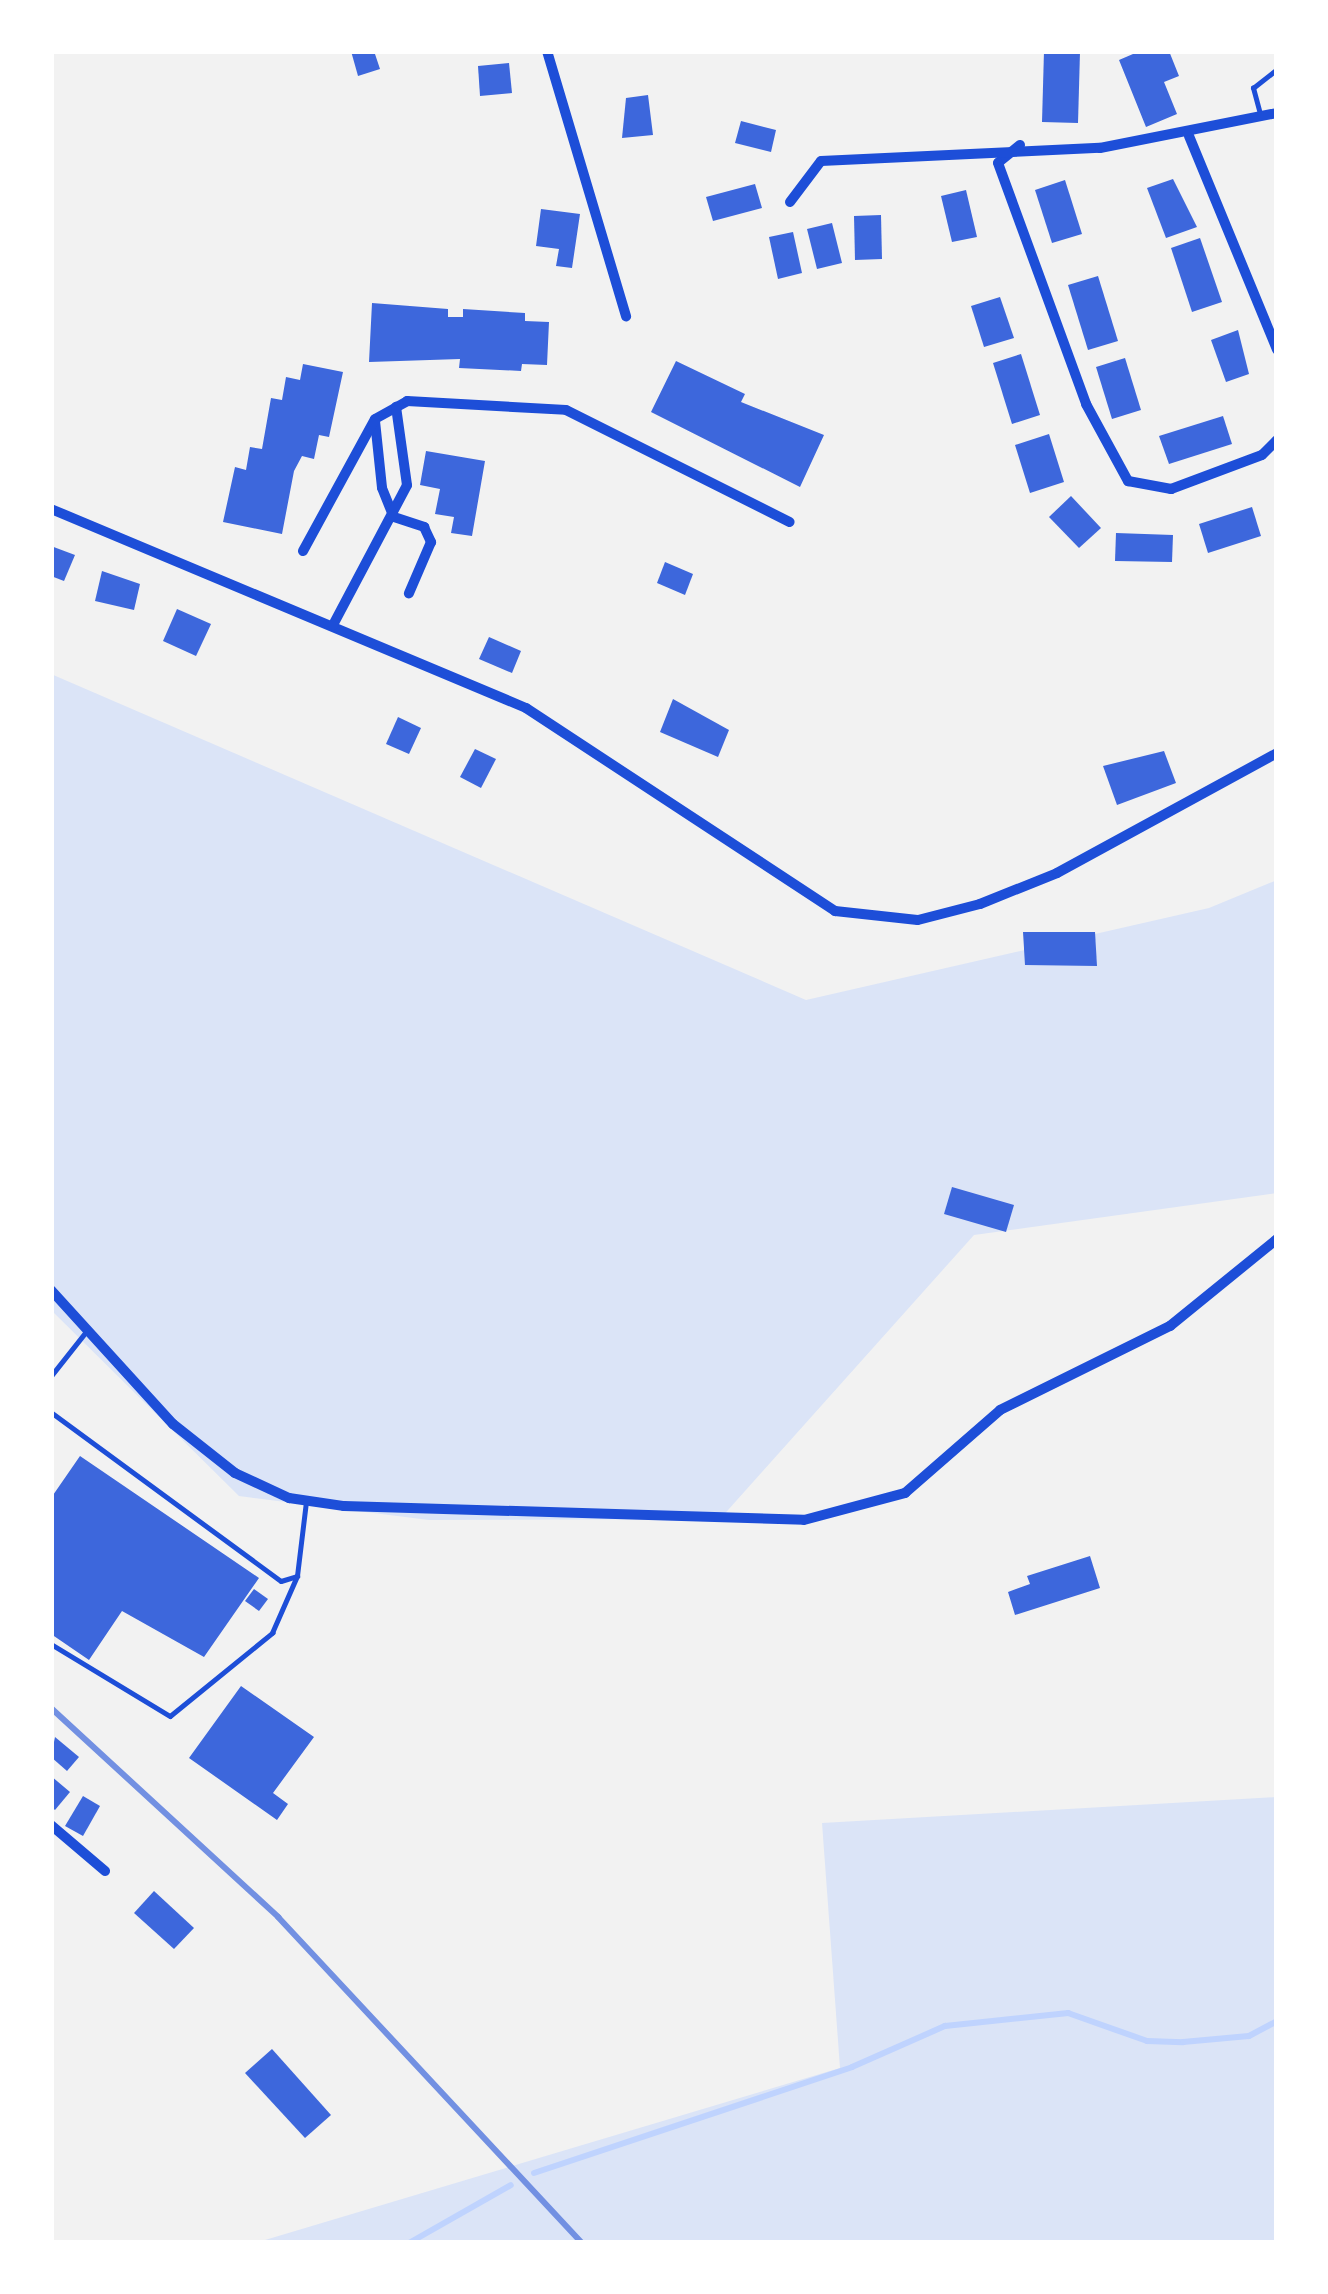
<!DOCTYPE html>
<style>
body{margin:0}
#map{position:relative;width:1328px;height:2294px;overflow:hidden;background:#f2f2f2;font-family:Signika,sans-serif}
div>[style]{position:absolute}
[style*='--x']{left:calc(var(--x)*1px);top:calc(var(--y)*1px);width:calc(var(--w)*1px);rotate:calc(var(--a)*1deg)}
.green>*{inset:0;background:#dbe4f7}
.stream>*{height:6px;margin:-3px;padding:0 3px;transform-origin:3px;border-radius:3px;background:#bfd3fe}
.building>*{inset:0;background:#3d67dc}
.service>*{height:4.5px;margin:-2.25px;padding:0 2.25px;transform-origin:2.25px;border-radius:2.25px;background:#1d4ed8}
.minor>*{height:10px;margin:-5px;padding:0 5px;transform-origin:5px;border-radius:5px;background:#1d4ed8}
.rail>*{height:6px;margin:-3px;padding:0 3px;transform-origin:3px;border-radius:3px;background:#7290e2}
span{translate:-50% -50%;white-space:nowrap;text-align:center;line-height:1.15;-webkit-text-stroke:9px #fff;paint-order:stroke}
.frame{position:absolute;inset:0;border:54px solid #fff;pointer-events:none}
</style>
<div id="map">
<div class="green">
<div style="clip-path:polygon(51px 674px,806px 1000px,1209px 908px,1277px 880px,1277px 1193px,974px 1235px,720px 1519px,429px 1520px,239px 1496px,51px 1310px)"></div>
<div style="clip-path:polygon(1277px 1797px,1277px 2243px,255px 2243px,840px 2068px,822px 1823px)"></div>
</div>
<div class="stream">
<div style="--x:534;--y:2173;--w:335;--a:-18.4"></div>
<div style="--x:852;--y:2067;--w:102;--a:-23.8"></div>
<div style="--x:945;--y:2026;--w:124;--a:-6"></div>
<div style="--x:1068;--y:2013;--w:84;--a:19.5"></div>
<div style="--x:1147;--y:2041;--w:36;--a:2"></div>
<div style="--x:1183;--y:2042;--w:66;--a:-5.2"></div>
<div style="--x:1249;--y:2036;--w:32;--a:-28"></div>
<div style="--x:409;--y:2243;--w:117;--a:-29.6"></div>
</div>
<div class="building">
<div style="clip-path:polygon(351px 51px,374px 51px,380px 69px,358px 76px)"></div>
<div style="clip-path:polygon(1044px 51px,1080px 52px,1078px 123px,1042px 122px)"></div>
<div style="clip-path:polygon(1140px 51px,1169px 51px,1179px 76px,1164px 82px,1177px 114px,1146px 127px,1119px 60px)"></div>
<div style="clip-path:polygon(509px 63px,512px 93px,480px 96px,478px 66px)"></div>
<div style="clip-path:polygon(648px 95px,653px 135px,622px 138px,626px 98px)"></div>
<div style="clip-path:polygon(741px 121px,776px 130px,771px 152px,735px 143px)"></div>
<div style="clip-path:polygon(1173px 179px,1197px 227px,1166px 238px,1147px 188px)"></div>
<div style="clip-path:polygon(1065px 180px,1082px 234px,1052px 243px,1035px 190px)"></div>
<div style="clip-path:polygon(755px 184px,762px 208px,713px 221px,706px 197px)"></div>
<div style="clip-path:polygon(966px 190px,977px 237px,952px 242px,941px 196px)"></div>
<div style="clip-path:polygon(541px 209px,580px 214px,572px 268px,556px 266px,559px 249px,536px 246px)"></div>
<div style="clip-path:polygon(881px 215px,882px 259px,855px 260px,854px 216px)"></div>
<div style="clip-path:polygon(832px 223px,842px 263px,817px 269px,807px 229px)"></div>
<div style="clip-path:polygon(793px 232px,802px 273px,778px 279px,769px 237px)"></div>
<div style="clip-path:polygon(1200px 238px,1222px 302px,1192px 312px,1171px 248px)"></div>
<div style="clip-path:polygon(1098px 276px,1118px 341px,1088px 350px,1068px 285px)"></div>
<div style="clip-path:polygon(1000px 297px,1014px 338px,984px 347px,971px 306px)"></div>
<div style="clip-path:polygon(372px 303px,448px 309px,448px 317px,463px 317px,463px 309px,525px 313px,525px 321px,549px 322px,547px 365px,522px 364px,521px 371px,459px 368px,460px 359px,369px 362px)"></div>
<div style="clip-path:polygon(1238px 330px,1249px 374px,1226px 382px,1211px 340px)"></div>
<div style="clip-path:polygon(1021px 354px,1040px 415px,1012px 424px,993px 363px)"></div>
<div style="clip-path:polygon(1125px 358px,1141px 410px,1112px 419px,1096px 367px)"></div>
<div style="clip-path:polygon(676px 361px,745px 394px,741px 402px,824px 435px,800px 487px,651px 412px)"></div>
<div style="clip-path:polygon(303px 364px,343px 372px,329px 437px,319px 435px,314px 459px,302px 456px,294px 471px,282px 534px,223px 522px,235px 467px,246px 470px,250px 447px,262px 449px,271px 398px,282px 400px,286px 377px,300px 380px)"></div>
<div style="clip-path:polygon(1223px 416px,1232px 444px,1169px 464px,1159px 436px)"></div>
<div style="clip-path:polygon(1049px 434px,1064px 482px,1030px 493px,1015px 445px)"></div>
<div style="clip-path:polygon(426px 451px,485px 461px,472px 536px,451px 533px,454px 517px,435px 514px,440px 489px,420px 485px)"></div>
<div style="clip-path:polygon(1071px 496px,1101px 528px,1079px 548px,1049px 517px)"></div>
<div style="clip-path:polygon(1252px 507px,1261px 536px,1208px 553px,1199px 524px)"></div>
<div style="clip-path:polygon(1116px 533px,1173px 535px,1172px 562px,1115px 561px)"></div>
<div style="clip-path:polygon(51px 546px,75px 555px,64px 581px,51px 576px)"></div>
<div style="clip-path:polygon(665px 562px,693px 574px,685px 595px,657px 583px)"></div>
<div style="clip-path:polygon(102px 571px,140px 584px,134px 610px,95px 601px)"></div>
<div style="clip-path:polygon(177px 609px,211px 624px,196px 656px,163px 641px)"></div>
<div style="clip-path:polygon(489px 637px,521px 651px,512px 673px,479px 659px)"></div>
<div style="clip-path:polygon(673px 699px,729px 730px,718px 757px,660px 732px)"></div>
<div style="clip-path:polygon(398px 717px,421px 728px,409px 754px,386px 744px)"></div>
<div style="clip-path:polygon(475px 749px,496px 759px,481px 788px,460px 777px)"></div>
<div style="clip-path:polygon(1164px 751px,1176px 783px,1117px 805px,1103px 766px)"></div>
<div style="clip-path:polygon(1023px 932px,1095px 932px,1097px 966px,1025px 965px)"></div>
<div style="clip-path:polygon(952px 1187px,1014px 1205px,1006px 1232px,944px 1214px)"></div>
<div style="clip-path:polygon(80px 1456px,259px 1578px,204px 1657px,122px 1611px,89px 1660px,51px 1634px,51px 1498px)"></div>
<div style="clip-path:polygon(1090px 1556px,1100px 1588px,1015px 1615px,1008px 1592px,1030px 1584px,1027px 1576px)"></div>
<div style="clip-path:polygon(254px 1589px,268px 1599px,259px 1611px,245px 1601px)"></div>
<div style="clip-path:polygon(241px 1686px,314px 1737px,273px 1793px,288px 1804px,277px 1820px,189px 1758px)"></div>
<div style="clip-path:polygon(55px 1737px,79px 1757px,67px 1771px,51px 1757px)"></div>
<div style="clip-path:polygon(51px 1776px,70px 1792px,55px 1810px,51px 1807px)"></div>
<div style="clip-path:polygon(83px 1796px,100px 1806px,83px 1836px,65px 1826px)"></div>
<div style="clip-path:polygon(154px 1891px,194px 1928px,174px 1949px,134px 1913px)"></div>
<div style="clip-path:polygon(272px 2049px,331px 2115px,305px 2138px,245px 2073px)"></div>
</div>
<div class="service">
<div style="--x:1260;--y:114;--w:27;--a:-105"></div>
<div style="--x:1253;--y:88;--w:31;--a:-38"></div>
<div style="--x:51;--y:1376;--w:55;--a:-51.7"></div>
<div style="--x:51;--y:1412;--w:285;--a:36.3"></div>
<div style="--x:281;--y:1581;--w:17;--a:-17"></div>
<div style="--x:297;--y:1576;--w:75;--a:-83.1"></div>
<div style="--x:51;--y:1644;--w:139;--a:31.2"></div>
<div style="--x:170;--y:1716;--w:132;--a:-39.1"></div>
<div style="--x:272;--y:1633;--w:62;--a:-66.3"></div>
</div>
<div class="minor">
<div style="--x:547;--y:51;--w:277;--a:73.4"></div>
<div style="--x:1189;--y:136;--w:231;--a:67.6"></div>
<div style="--x:1020;--y:145;--w:28;--a:141"></div>
<div style="--x:998;--y:163;--w:257;--a:69.9"></div>
<div style="--x:1086;--y:404;--w:88;--a:61.4"></div>
<div style="--x:1128;--y:481;--w:44;--a:10.5"></div>
<div style="--x:1171;--y:489;--w:97;--a:-20.5"></div>
<div style="--x:1262;--y:455;--w:21;--a:-45"></div>
<div style="--x:790;--y:202;--w:51;--a:-52.9"></div>
<div style="--x:821;--y:161;--w:279;--a:-2.7"></div>
<div style="--x:1100;--y:148;--w:180;--a:-11.2"></div>
<div style="--x:375;--y:419;--w:37;--a:-29"></div>
<div style="--x:407;--y:401;--w:159;--a:3.2"></div>
<div style="--x:566;--y:410;--w:250;--a:26.6"></div>
<div style="--x:375;--y:421;--w:67;--a:84"></div>
<div style="--x:382;--y:488;--w:31;--a:68"></div>
<div style="--x:51;--y:509;--w:515;--a:22.73"></div>
<div style="--x:526;--y:708;--w:370;--a:33.3"></div>
<div style="--x:835;--y:911;--w:83;--a:6.2"></div>
<div style="--x:918;--y:920;--w:64;--a:-14.5"></div>
<div style="--x:980;--y:904;--w:83;--a:-21.9"></div>
<div style="--x:1057;--y:873;--w:251;--a:-28.6"></div>
<div style="--x:394;--y:517;--w:32;--a:18"></div>
<div style="--x:424;--y:527;--w:17;--a:65"></div>
<div style="--x:431;--y:542;--w:56;--a:113.3"></div>
<div style="--x:303;--y:551;--w:150;--a:-61.4"></div>
<div style="--x:333;--y:625;--w:158;--a:-62.1"></div>
<div style="--x:407;--y:485;--w:79;--a:-98"></div>
<div style="--x:51;--y:1290;--w:181;--a:47.7"></div>
<div style="--x:173;--y:1424;--w:79;--a:38.3"></div>
<div style="--x:235;--y:1473;--w:60;--a:24.8"></div>
<div style="--x:289;--y:1498;--w:56;--a:8.3"></div>
<div style="--x:344;--y:1506;--w:460;--a:1.7"></div>
<div style="--x:804;--y:1520;--w:105;--a:-15"></div>
<div style="--x:905;--y:1493;--w:126;--a:-41.1"></div>
<div style="--x:1000;--y:1410;--w:190;--a:-26.3"></div>
<div style="--x:1170;--y:1326;--w:138;--a:-39.1"></div>
<div style="--x:51;--y:1825;--w:71;--a:40.4"></div>
</div>
<div class="rail">
<div style="--x:51;--y:1708;--w:309;--a:42.6"></div>
<div style="--x:278;--y:1917;--w:446;--a:47"></div>
</div>
<div class="frame"></div>
</div>
